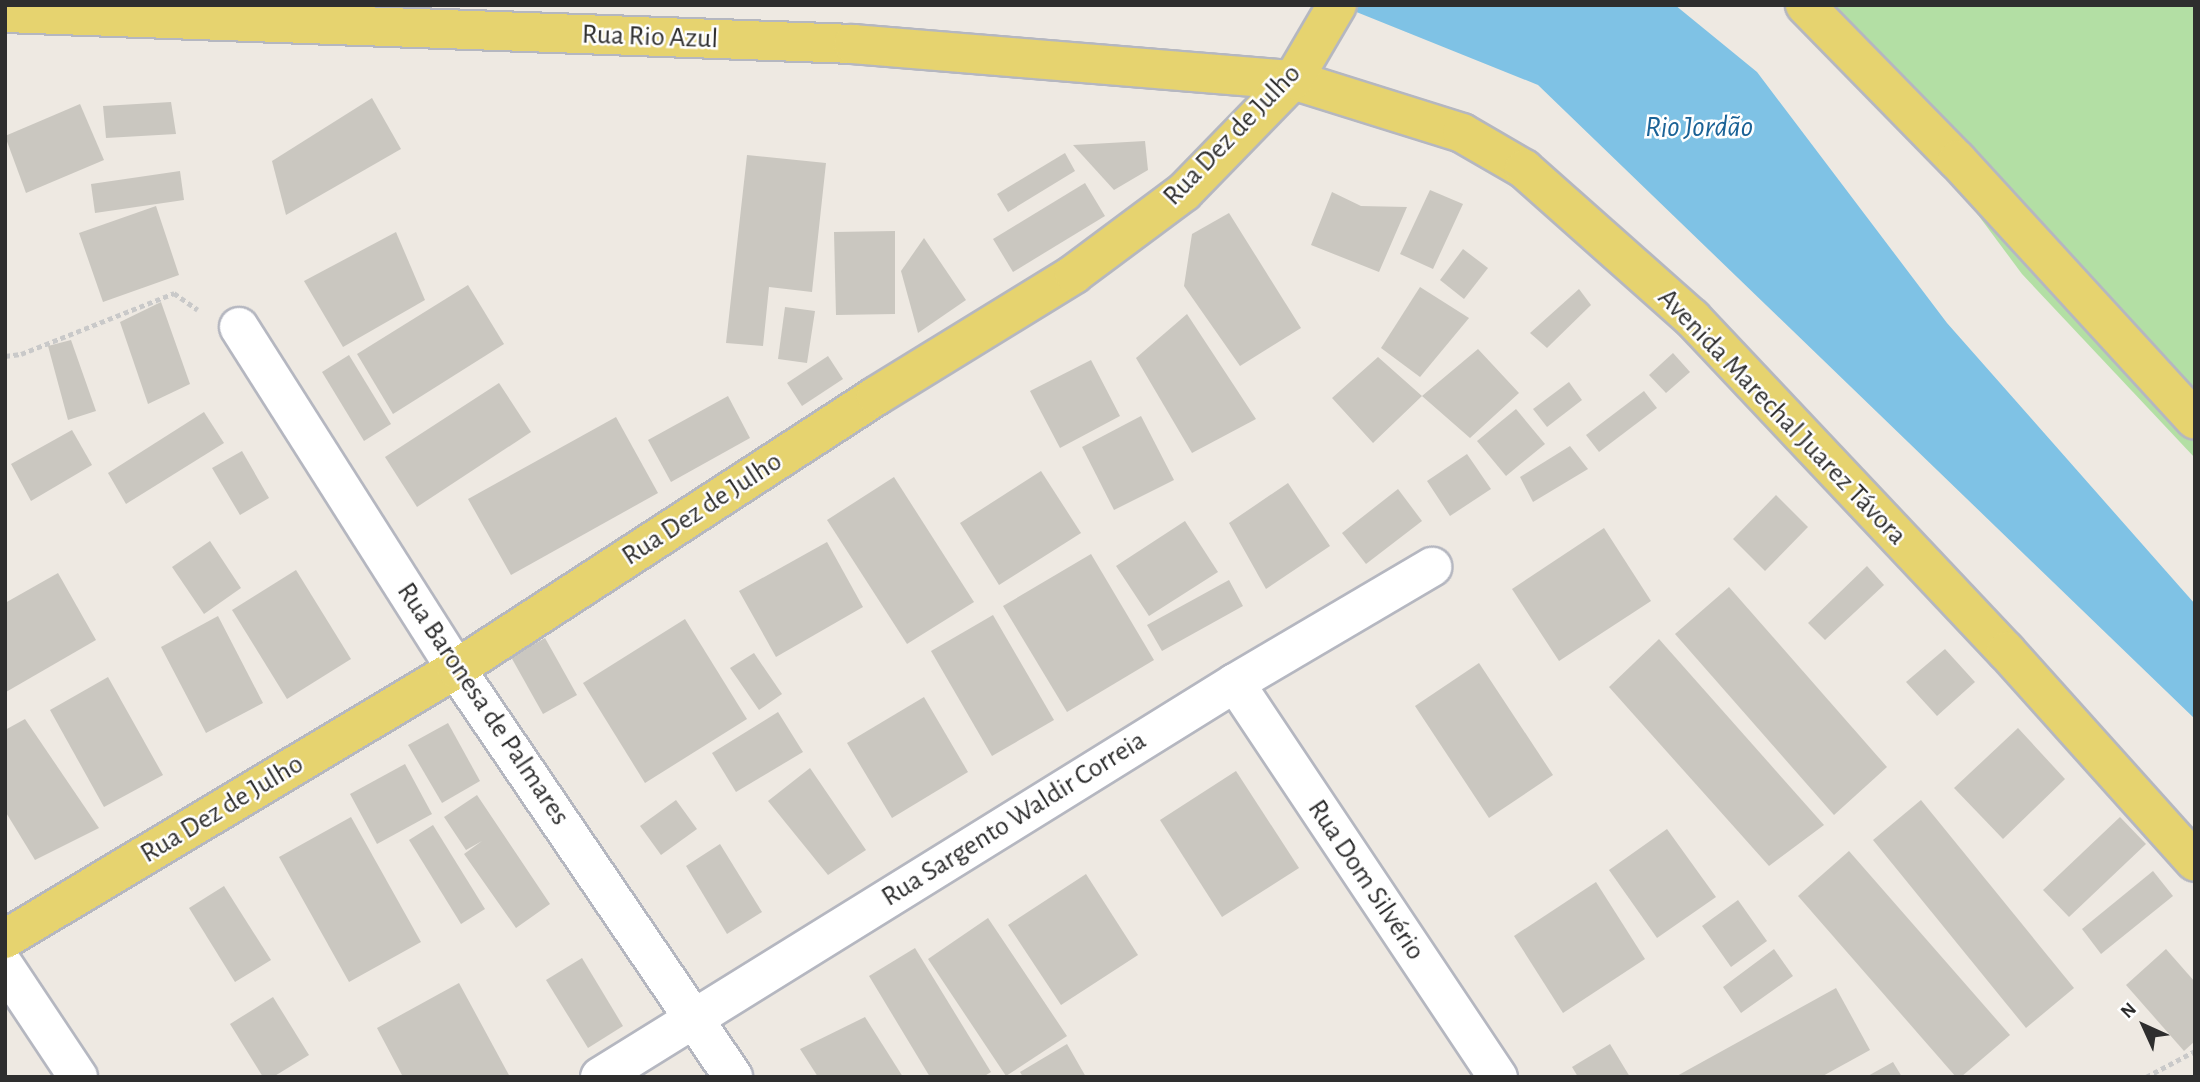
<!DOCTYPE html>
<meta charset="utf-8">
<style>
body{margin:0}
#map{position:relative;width:2200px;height:1082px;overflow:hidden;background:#eee9e2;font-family:"Alegreya Sans",sans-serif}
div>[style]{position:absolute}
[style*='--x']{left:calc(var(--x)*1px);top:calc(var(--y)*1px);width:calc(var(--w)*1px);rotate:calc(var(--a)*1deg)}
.green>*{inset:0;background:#b3dfa4}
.water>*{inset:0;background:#7fc2e5}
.building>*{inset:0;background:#cac7c0}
.path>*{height:4.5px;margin-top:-2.25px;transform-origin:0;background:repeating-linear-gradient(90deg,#c9c9c9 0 5px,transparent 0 8.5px)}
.roads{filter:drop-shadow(2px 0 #b5b7c0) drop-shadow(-2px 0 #b5b7c0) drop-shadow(0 2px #b5b7c0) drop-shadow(0 -2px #b5b7c0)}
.minor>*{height:38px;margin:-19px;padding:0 19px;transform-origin:19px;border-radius:19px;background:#fff}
.major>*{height:38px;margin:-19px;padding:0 19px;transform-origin:19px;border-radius:19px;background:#e6d36f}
span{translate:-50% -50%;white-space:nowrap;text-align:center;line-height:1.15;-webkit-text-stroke:5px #fff;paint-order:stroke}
.street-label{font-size:28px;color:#2e2e2e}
.water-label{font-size:30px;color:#1a6296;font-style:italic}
.frame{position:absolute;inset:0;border:7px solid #2e2e2e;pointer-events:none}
.north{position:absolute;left:2109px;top:991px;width:70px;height:70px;-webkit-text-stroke:5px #fff;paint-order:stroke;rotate:315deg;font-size:19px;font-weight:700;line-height:28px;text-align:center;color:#2e2e2e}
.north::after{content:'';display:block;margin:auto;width:24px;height:32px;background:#2e2e2e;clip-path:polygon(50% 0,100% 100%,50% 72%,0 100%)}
</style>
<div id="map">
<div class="green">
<div style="clip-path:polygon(1822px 5px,2195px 5px,2195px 458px,2022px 274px)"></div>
</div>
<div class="water">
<div style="clip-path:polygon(1339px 5px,1675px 5px,1757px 72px,1947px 323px,2195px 604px,2195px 719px,1538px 85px)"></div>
</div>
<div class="building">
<div style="clip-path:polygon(372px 98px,401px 149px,286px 215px,272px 161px)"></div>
<div style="clip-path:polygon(171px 102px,176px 134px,106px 138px,103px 106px)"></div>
<div style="clip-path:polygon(80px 104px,104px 160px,26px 193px,5px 136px)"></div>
<div style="clip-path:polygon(1145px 141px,1148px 170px,1114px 190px,1073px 145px)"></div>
<div style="clip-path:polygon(1065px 153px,1075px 171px,1008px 212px,997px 194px)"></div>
<div style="clip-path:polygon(747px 155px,826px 163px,812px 292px,769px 287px,763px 346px,726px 343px)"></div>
<div style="clip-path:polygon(180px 171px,184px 200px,95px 213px,91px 184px)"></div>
<div style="clip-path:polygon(1085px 183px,1105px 216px,1013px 272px,993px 239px)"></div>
<div style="clip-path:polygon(1430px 190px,1463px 204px,1433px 269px,1400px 254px)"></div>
<div style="clip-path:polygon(1332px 192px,1361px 206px,1407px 207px,1379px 272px,1311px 245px)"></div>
<div style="clip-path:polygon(156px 206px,179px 275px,103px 302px,79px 233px)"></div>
<div style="clip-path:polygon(1229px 213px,1301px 328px,1240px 366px,1184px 286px,1192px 234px)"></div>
<div style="clip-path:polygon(895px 231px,895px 314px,836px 315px,834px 232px)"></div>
<div style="clip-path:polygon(396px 232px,425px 300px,343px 347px,304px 281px)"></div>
<div style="clip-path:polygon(924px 238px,966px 300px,918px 333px,901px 271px)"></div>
<div style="clip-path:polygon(1463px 249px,1488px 268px,1464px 299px,1440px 280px)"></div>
<div style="clip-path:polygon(468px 285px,504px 344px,393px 414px,357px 354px)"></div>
<div style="clip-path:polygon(1420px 287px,1469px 318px,1420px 377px,1381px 348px)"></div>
<div style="clip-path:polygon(1579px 289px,1591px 305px,1547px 348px,1530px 333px)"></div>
<div style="clip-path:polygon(161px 302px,190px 384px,148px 404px,120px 322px)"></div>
<div style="clip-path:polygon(785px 307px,815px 311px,807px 363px,778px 359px)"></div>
<div style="clip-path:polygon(1187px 314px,1256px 419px,1192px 453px,1136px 358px)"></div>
<div style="clip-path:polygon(71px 340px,96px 411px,68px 420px,48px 346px)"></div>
<div style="clip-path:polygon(1478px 349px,1519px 393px,1470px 438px,1422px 396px,1373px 443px,1332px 398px,1378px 357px,1422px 396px)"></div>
<div style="clip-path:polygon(1673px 353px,1690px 372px,1666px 393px,1649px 375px)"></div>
<div style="clip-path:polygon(349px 355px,391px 424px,364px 441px,322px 372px)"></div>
<div style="clip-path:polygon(828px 356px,843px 379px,802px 406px,787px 383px)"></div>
<div style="clip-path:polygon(1091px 360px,1120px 416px,1060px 448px,1030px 391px)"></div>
<div style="clip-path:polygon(1569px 382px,1582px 400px,1547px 427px,1533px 409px)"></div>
<div style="clip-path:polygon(499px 383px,531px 432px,417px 507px,385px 457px)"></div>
<div style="clip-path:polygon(1644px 391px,1657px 408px,1599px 452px,1586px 435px)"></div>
<div style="clip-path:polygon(728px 396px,750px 438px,671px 482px,648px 440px)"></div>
<div style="clip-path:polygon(1516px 409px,1545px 444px,1506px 476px,1477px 441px)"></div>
<div style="clip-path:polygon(204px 412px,224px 443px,126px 504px,108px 473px)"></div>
<div style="clip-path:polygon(1141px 416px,1174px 480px,1114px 510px,1082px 447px)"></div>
<div style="clip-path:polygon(616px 417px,658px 493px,511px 575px,468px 499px)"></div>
<div style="clip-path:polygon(72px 430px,92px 465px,31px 501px,11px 464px)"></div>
<div style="clip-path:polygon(1570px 446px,1588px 469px,1533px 502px,1520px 477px)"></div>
<div style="clip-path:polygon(242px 451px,269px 498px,240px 515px,212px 468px)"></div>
<div style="clip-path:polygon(1467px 454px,1491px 489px,1450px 516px,1427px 481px)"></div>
<div style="clip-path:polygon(1041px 471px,1081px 533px,999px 585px,960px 523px)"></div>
<div style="clip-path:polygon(894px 477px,974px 602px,907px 644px,827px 520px)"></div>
<div style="clip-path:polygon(1288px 483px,1330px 546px,1266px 589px,1229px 523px)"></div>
<div style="clip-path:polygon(1398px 489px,1422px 521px,1366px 564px,1342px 533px)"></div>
<div style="clip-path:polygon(1776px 495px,1808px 527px,1765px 571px,1733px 539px)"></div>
<div style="clip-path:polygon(1185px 521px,1218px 572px,1149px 616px,1116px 566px)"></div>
<div style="clip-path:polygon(1604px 528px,1651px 601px,1559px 661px,1512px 589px)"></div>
<div style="clip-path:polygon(210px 541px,241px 588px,204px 614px,172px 567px)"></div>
<div style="clip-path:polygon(827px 542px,863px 607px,776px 657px,739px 591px)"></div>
<div style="clip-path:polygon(1091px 554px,1154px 660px,1067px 712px,1003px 606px)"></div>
<div style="clip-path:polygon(1867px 566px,1884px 585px,1825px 640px,1808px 623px)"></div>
<div style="clip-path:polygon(296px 570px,351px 659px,287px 699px,232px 610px)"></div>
<div style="clip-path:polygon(58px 573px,96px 640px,6px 692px,5px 603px)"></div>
<div style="clip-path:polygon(1229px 580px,1243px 606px,1162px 651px,1147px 625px)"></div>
<div style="clip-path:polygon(1729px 587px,1887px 767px,1834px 815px,1675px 634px)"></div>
<div style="clip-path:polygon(993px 615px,1054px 720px,992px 756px,931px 651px)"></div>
<div style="clip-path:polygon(218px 616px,263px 703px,206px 733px,161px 647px)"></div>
<div style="clip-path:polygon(685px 619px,747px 719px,645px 783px,583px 683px)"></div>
<div style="clip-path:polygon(545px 638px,577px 695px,543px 714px,511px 657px)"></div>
<div style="clip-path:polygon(1659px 639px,1824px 825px,1769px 866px,1609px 687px)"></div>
<div style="clip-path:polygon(1945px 649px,1975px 682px,1937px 716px,1906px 682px)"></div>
<div style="clip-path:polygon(754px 653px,782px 694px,759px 710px,730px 668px)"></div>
<div style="clip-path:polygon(1479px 663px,1553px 775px,1489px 818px,1415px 706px)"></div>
<div style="clip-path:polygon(108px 677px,163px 775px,104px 807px,50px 710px)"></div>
<div style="clip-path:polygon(924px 697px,968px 772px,892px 818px,847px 743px)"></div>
<div style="clip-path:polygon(778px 712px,803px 752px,736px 792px,712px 753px)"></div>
<div style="clip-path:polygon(25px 719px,99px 828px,35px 860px,5px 811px,5px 730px)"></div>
<div style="clip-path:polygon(448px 723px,480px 781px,442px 803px,408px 745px)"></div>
<div style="clip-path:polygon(2018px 728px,2065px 779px,2003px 839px,1954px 788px)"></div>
<div style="clip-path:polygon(405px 764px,432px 814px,377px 844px,350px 794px)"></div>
<div style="clip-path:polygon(810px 768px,866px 850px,828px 875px,768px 801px)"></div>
<div style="clip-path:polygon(1236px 771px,1299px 868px,1222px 917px,1160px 820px)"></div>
<div style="clip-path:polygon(477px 795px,550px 904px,516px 928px,464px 854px,482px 841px,466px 850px,444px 817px)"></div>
<div style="clip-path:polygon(676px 800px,697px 829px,661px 855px,640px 826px)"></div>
<div style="clip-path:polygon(1921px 800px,2074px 988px,2026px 1028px,1873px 840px)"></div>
<div style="clip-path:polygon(351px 817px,421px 942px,349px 982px,279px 857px)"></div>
<div style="clip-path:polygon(2120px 817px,2146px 844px,2069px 917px,2043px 890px)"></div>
<div style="clip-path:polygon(433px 825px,485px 909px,461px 924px,409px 840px)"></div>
<div style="clip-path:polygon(1667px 829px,1716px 897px,1657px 938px,1609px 870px)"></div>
<div style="clip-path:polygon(720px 844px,762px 912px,727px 934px,686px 866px)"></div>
<div style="clip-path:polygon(1849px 851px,2010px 1035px,1961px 1077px,1956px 1077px,1798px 896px)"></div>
<div style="clip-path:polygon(2153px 871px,2173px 896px,2101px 954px,2082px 929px)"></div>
<div style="clip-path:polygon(1086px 874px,1138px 955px,1061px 1005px,1008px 925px)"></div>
<div style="clip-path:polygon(1596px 882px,1645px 959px,1563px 1013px,1514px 936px)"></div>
<div style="clip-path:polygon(224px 886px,271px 960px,235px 982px,189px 908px)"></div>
<div style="clip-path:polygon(1738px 900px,1767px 941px,1731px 967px,1702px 926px)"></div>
<div style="clip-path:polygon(988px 918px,1067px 1036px,1006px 1076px,928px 959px)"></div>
<div style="clip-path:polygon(915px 948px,991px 1072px,983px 1077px,930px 1077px,869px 976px)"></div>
<div style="clip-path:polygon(1774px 949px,1793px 976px,1741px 1013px,1723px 987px)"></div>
<div style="clip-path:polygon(2166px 949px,2195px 982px,2195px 1041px,2184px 1051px,2126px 985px)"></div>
<div style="clip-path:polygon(582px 958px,623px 1026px,588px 1048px,546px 980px)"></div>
<div style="clip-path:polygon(459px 983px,510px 1077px,403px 1077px,377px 1028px)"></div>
<div style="clip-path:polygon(1836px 988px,1870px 1050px,1821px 1077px,1675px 1077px)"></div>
<div style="clip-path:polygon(273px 997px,309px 1055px,273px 1077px,263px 1077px,230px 1024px)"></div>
<div style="clip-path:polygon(865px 1017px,903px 1077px,818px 1077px,800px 1049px)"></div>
<div style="clip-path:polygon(1067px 1044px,1086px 1077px,1023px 1077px,1020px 1072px)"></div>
<div style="clip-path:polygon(1610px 1044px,1630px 1077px,1578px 1077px,1572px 1067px)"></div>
<div style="clip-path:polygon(1893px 1062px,1902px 1077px,1866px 1077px)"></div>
</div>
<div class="path">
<div style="--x:5;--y:356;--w:16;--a:-7"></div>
<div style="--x:21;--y:354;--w:165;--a:-21.7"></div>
<div style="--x:174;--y:293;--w:29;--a:35"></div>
<div style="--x:2146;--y:1077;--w:55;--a:-28"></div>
</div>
<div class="roads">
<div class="minor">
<div style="--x:239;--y:327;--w:405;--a:57.6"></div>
<div style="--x:456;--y:669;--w:493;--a:55.8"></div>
<div style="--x:1235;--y:683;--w:474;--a:56.3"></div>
<div style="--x:5;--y:967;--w:132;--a:56.4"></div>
<div style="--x:600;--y:1077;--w:747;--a:-31.82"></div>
<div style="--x:1235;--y:683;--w:229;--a:-30.5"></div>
</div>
<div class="major">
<div style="--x:1805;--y:5;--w:217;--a:45.6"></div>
<div style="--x:1957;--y:160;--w:352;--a:47.5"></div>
<div style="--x:5;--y:13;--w:849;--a:2.09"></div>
<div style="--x:853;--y:44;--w:441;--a:4.7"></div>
<div style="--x:1293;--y:80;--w:177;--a:17.4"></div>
<div style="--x:1462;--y:133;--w:72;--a:30.1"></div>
<div style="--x:1524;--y:169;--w:225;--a:41.6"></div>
<div style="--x:1692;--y:318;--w:458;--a:46.7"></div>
<div style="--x:2006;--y:651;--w:283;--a:48.1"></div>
<div style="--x:5;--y:939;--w:526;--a:-30.91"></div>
<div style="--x:456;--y:669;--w:501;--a:-33.02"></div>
<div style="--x:876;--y:396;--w:233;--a:-31.6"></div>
<div style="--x:1074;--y:274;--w:137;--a:-36.7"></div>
<div style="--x:1184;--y:192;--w:156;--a:-45.8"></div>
<div style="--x:1293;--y:80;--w:87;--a:-59.6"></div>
</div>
</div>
<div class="street-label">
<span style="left:650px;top:37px;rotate:2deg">Rua Rio Azul</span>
<span style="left:1232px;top:135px;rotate:-46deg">Rua Dez de Julho</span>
<span style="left:1782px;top:417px;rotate:46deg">Avenida Marechal Juarez Távora</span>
<span style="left:702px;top:509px;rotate:-33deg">Rua Dez de Julho</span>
<span style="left:483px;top:704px;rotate:56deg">Rua Baronesa de Palmares</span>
<span style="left:222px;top:809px;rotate:-31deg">Rua Dez de Julho</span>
<span style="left:1014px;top:819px;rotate:-32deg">Rua Sargento Waldir Correia</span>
<span style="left:1366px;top:880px;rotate:56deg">Rua Dom Silvério</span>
</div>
<div class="water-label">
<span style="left:1699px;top:127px">Rio Jordão</span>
</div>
<div class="frame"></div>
<div class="north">N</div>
</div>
